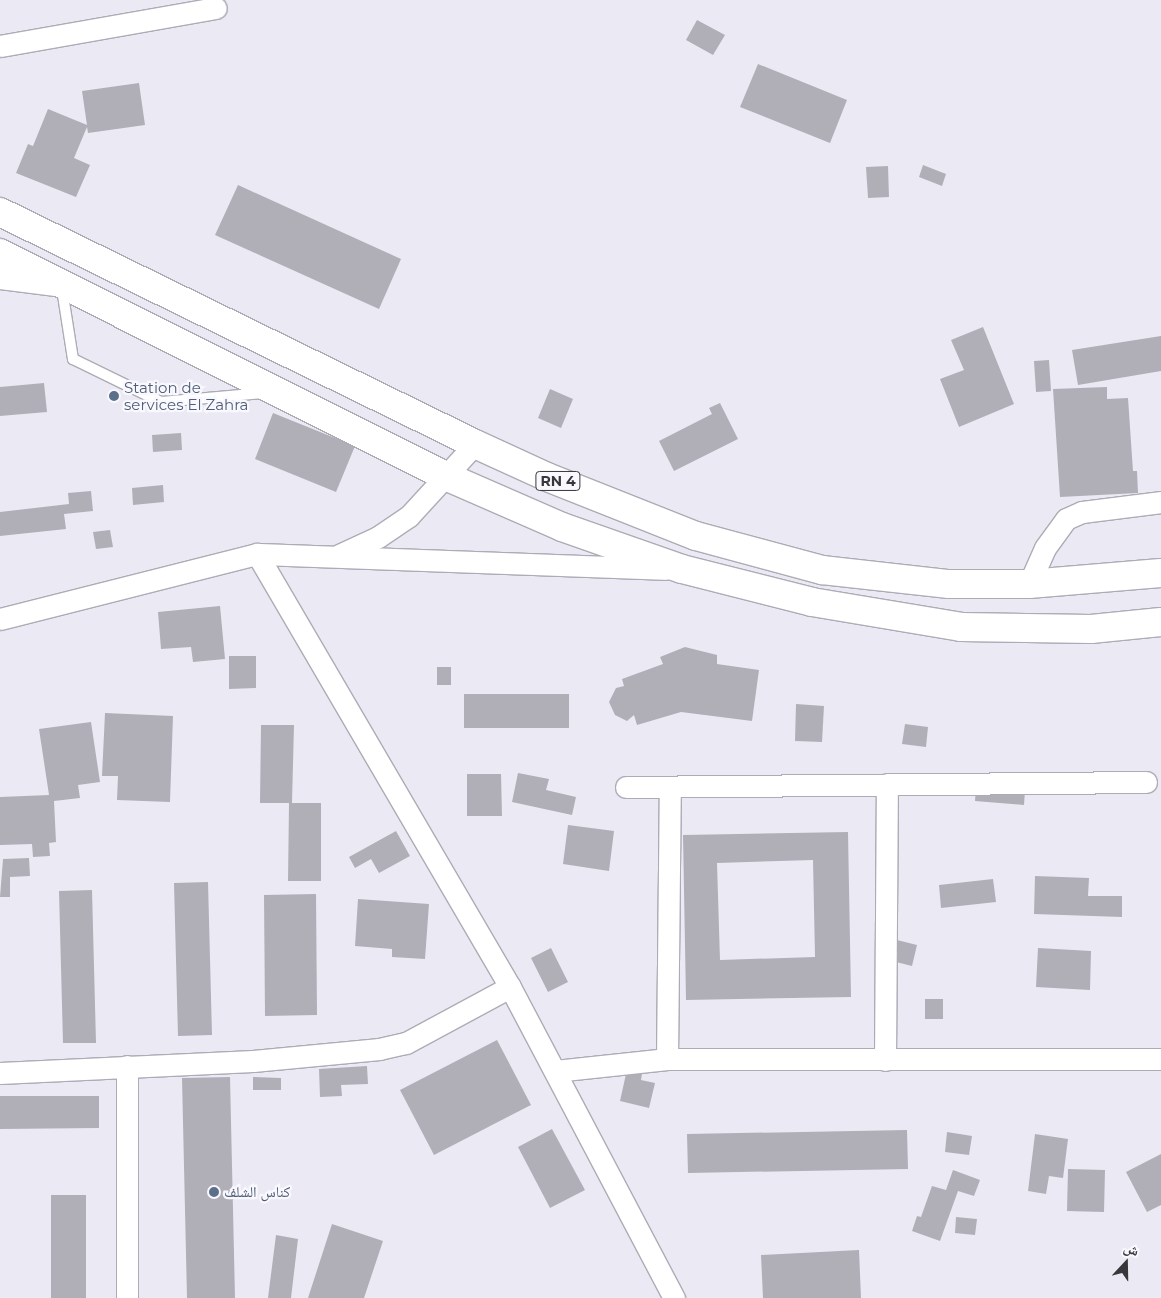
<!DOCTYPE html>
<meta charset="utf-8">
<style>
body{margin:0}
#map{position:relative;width:1161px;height:1298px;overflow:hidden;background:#ebeaf4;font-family:Montserrat,"Noto Naskh Arabic",sans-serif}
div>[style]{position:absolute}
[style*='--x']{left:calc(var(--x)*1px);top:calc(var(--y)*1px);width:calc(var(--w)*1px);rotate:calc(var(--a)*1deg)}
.building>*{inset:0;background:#b0afb8}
.roads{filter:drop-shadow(1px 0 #adacb6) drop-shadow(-1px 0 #adacb6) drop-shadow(0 1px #adacb6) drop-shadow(0 -1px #adacb6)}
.service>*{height:10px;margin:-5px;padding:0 5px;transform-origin:5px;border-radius:5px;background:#fff}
.minor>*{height:21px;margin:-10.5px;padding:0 10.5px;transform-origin:10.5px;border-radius:10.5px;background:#fff}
.trunk>*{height:28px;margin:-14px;padding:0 14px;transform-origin:14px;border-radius:14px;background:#fff}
.dots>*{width:14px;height:14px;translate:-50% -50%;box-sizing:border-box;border:2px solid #f9f8fe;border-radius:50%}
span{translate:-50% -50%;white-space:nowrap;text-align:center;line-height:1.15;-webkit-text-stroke:4.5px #f9f8fe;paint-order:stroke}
.shield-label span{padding:1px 4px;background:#f9f8fe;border:1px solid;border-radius:4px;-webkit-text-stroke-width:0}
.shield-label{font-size:14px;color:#38373b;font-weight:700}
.service-label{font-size:15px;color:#4e5e75}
.left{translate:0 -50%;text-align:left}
.north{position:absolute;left:1101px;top:1238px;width:50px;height:50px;-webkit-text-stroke:4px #f9f8fe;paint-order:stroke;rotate:21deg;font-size:14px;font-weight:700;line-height:20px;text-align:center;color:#38373b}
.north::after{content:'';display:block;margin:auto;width:18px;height:22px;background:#38373b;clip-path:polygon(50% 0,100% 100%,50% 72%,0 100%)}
</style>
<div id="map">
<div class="building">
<div style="clip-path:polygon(697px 20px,725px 35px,713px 55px,686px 40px)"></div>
<div style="clip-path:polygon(758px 64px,847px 100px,830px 143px,740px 107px)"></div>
<div style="clip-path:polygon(139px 83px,145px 125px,88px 133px,87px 127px,74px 158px,90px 165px,76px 197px,16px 173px,28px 144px,33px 146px,48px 109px,87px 125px,82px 91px)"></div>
<div style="clip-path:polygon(923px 165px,946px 174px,942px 186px,919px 177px)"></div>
<div style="clip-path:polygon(888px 166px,889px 197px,868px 198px,866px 167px)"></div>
<div style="clip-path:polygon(238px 185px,401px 259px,379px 309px,215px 235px)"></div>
<div style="clip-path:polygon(983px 327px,1014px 404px,959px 427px,940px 379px,964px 370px,951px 340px)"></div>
<div style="clip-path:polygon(1161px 336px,1161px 371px,1078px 385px,1072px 350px)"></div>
<div style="clip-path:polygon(1049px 360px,1051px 391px,1036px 392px,1034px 361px)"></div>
<div style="clip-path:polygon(44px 383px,47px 412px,0 416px,0 387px)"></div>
<div style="clip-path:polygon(1107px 387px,1107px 399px,1128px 398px,1133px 471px,1137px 471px,1138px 493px,1060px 497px,1053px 389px)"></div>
<div style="clip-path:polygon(550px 389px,573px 399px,561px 428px,538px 418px)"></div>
<div style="clip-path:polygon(720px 403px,738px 439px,674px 471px,659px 441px,712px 414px,709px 408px)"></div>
<div style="clip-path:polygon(273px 413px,355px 446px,336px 492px,255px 459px)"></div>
<div style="clip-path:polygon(181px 433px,182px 450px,153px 452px,152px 435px)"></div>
<div style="clip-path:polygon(163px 485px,164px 502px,133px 505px,132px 488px)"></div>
<div style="clip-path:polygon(91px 491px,93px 511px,64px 514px,66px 529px,0 536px,0 512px,69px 504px,68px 493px)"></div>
<div style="clip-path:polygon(110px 530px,113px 547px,96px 549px,93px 532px)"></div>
<div style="clip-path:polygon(220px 606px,225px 659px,193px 662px,191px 647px,161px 649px,158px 612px)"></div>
<div style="clip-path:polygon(685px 647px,717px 655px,717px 664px,759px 670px,752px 721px,681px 712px,637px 725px,634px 715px,627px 721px,615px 715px,609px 702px,616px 688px,624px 686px,622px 679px,663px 664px,660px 657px)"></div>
<div style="clip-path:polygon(229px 656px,256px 656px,256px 688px,229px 689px)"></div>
<div style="clip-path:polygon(437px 667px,451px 667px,451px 685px,437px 685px)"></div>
<div style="clip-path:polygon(464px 694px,569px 694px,569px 728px,464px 728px)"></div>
<div style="clip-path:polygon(796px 704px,824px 706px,822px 742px,795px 741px)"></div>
<div style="clip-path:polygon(105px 713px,173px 716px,170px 802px,117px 800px,118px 776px,102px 776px)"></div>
<div style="clip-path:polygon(91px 722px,100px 782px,78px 785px,80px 798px,54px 801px,56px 842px,49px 843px,50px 856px,33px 857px,32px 844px,0 845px,0 797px,49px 795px,39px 729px)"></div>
<div style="clip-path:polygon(905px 724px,928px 727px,926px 747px,902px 744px)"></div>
<div style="clip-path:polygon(261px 725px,294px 725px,292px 803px,321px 803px,321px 881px,288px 881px,289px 803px,260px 803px)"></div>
<div style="clip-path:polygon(518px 773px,549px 779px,546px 790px,576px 797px,572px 815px,512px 802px)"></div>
<div style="clip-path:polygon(467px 774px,501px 774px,502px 816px,467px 816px)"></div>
<div style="clip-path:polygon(976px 787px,1025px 790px,1024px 805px,975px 801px)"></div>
<div style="clip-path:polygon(568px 825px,614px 831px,609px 871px,563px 864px)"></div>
<div style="clip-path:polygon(396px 831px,410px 856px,379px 873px,371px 859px,355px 868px,349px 857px)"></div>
<div style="clip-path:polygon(evenodd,848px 832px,851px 997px,686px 1000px,683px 835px,848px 832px,813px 860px,815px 957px,720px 960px,717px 863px,813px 860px)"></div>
<div style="clip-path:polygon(29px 858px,30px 876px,10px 877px,10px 897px,0 897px,3px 859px)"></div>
<div style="clip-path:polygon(1035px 876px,1089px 878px,1088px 896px,1122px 896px,1122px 917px,1034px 914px)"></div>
<div style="clip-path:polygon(993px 879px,996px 902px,941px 908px,939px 885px)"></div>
<div style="clip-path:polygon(208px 882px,212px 1035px,178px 1036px,174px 883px)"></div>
<div style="clip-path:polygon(92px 890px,96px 1043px,63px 1043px,59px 891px)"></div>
<div style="clip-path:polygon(316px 894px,317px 1015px,265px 1016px,264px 895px)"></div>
<div style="clip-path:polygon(358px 899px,429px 904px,425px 959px,392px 957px,392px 949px,355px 946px)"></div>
<div style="clip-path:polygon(893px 939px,917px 945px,912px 966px,888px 960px)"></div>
<div style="clip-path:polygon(551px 948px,568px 982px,548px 992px,531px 958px)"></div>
<div style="clip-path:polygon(1038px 948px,1091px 951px,1090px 990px,1036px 987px)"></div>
<div style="clip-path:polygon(925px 999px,943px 999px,943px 1019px,925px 1019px)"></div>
<div style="clip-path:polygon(497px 1040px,531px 1105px,434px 1155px,400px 1090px)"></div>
<div style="clip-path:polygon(628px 1065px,643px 1068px,641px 1080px,655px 1083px,649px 1108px,620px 1101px)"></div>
<div style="clip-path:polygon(367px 1066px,368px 1084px,341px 1085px,342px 1096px,320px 1097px,319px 1069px)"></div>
<div style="clip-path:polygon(230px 1077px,235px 1298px,187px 1298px,182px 1078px)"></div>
<div style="clip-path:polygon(253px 1077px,281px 1078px,281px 1090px,253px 1090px)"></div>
<div style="clip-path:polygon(0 1096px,99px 1096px,99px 1128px,0 1129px)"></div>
<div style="clip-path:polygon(552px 1129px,585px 1190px,550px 1208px,518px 1147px)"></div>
<div style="clip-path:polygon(907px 1130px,908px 1169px,688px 1173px,687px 1134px)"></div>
<div style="clip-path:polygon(947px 1132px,972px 1136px,969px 1155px,945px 1152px)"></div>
<div style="clip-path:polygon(1035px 1134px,1068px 1139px,1063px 1178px,1049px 1176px,1046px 1194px,1028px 1191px)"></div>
<div style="clip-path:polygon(1161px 1154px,1161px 1205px,1147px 1212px,1126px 1172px)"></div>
<div style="clip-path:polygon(1068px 1169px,1105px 1170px,1104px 1212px,1067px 1211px)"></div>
<div style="clip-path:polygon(953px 1170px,980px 1180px,974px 1196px,958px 1191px,940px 1241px,912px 1231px,917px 1216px,921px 1217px,932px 1186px,946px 1190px)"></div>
<div style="clip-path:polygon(51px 1195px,86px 1195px,86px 1298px,51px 1298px)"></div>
<div style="clip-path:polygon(956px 1217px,977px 1219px,975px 1235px,955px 1233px)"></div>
<div style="clip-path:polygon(332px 1224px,383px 1241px,364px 1298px,308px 1298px)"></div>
<div style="clip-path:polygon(276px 1235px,298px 1239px,291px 1298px,268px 1298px)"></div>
<div style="clip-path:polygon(859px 1250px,861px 1298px,763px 1298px,761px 1255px)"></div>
</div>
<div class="roads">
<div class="service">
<div style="--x:62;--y:289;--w:71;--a:81.1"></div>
<div style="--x:73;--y:359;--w:98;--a:26"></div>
<div style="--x:161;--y:402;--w:103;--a:-5"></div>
</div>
<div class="minor">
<div style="--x:0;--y:46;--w:219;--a:-10"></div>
<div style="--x:0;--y:278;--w:54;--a:7.4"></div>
<div style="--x:257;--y:554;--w:501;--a:59.7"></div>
<div style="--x:510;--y:987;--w:352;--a:62.2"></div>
<div style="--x:339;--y:555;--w:43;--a:-24.8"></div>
<div style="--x:378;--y:537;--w:37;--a:-34"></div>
<div style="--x:409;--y:516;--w:98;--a:-47.5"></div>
<div style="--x:1029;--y:584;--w:39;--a:-66"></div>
<div style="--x:1045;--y:548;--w:36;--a:-54"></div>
<div style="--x:1066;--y:519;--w:17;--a:-24"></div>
<div style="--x:1082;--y:512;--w:80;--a:-7.2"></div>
<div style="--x:0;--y:619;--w:265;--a:-14.2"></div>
<div style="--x:257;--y:554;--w:409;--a:2.1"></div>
<div style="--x:626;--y:787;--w:520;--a:-0.55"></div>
<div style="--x:667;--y:1059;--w:271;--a:-89.4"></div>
<div style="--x:885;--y:1060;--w:276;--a:-89.6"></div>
<div style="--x:127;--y:1066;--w:232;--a:90"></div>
<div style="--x:555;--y:1071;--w:113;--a:-6.1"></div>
<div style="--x:667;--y:1059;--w:494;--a:0"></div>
<div style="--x:0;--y:1073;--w:253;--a:-2.7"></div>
<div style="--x:253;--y:1061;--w:127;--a:-5.4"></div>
<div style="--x:379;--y:1049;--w:28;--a:-13"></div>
<div style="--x:406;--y:1043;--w:118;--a:-28.3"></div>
</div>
<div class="trunk">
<div style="--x:0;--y:212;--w:529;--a:26.03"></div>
<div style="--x:475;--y:444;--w:79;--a:24.6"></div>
<div style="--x:547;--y:477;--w:160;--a:21.6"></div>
<div style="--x:696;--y:536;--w:131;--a:15.1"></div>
<div style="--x:822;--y:570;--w:128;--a:6.3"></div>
<div style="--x:949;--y:584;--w:80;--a:0"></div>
<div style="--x:1029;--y:584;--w:132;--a:-4.8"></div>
<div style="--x:0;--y:253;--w:496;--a:26.6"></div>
<div style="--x:443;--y:475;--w:130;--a:23.6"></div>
<div style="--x:562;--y:527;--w:127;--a:19.3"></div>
<div style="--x:682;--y:569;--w:134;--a:14.2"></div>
<div style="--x:812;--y:602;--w:151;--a:9.5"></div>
<div style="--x:961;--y:627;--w:130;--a:0.9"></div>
<div style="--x:1091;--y:629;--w:70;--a:-5.7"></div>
</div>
</div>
<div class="dots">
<div style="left:114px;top:396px;background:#5c6f8a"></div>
<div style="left:214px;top:1192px;background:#5c6f8a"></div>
</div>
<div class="shield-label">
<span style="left:558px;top:481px">RN 4</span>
</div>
<div class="service-label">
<span class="left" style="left:124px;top:396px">Station de<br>services El Zahra</span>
<span class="left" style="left:224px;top:1192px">كناس الشلف</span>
</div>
<div class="north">ش</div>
</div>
